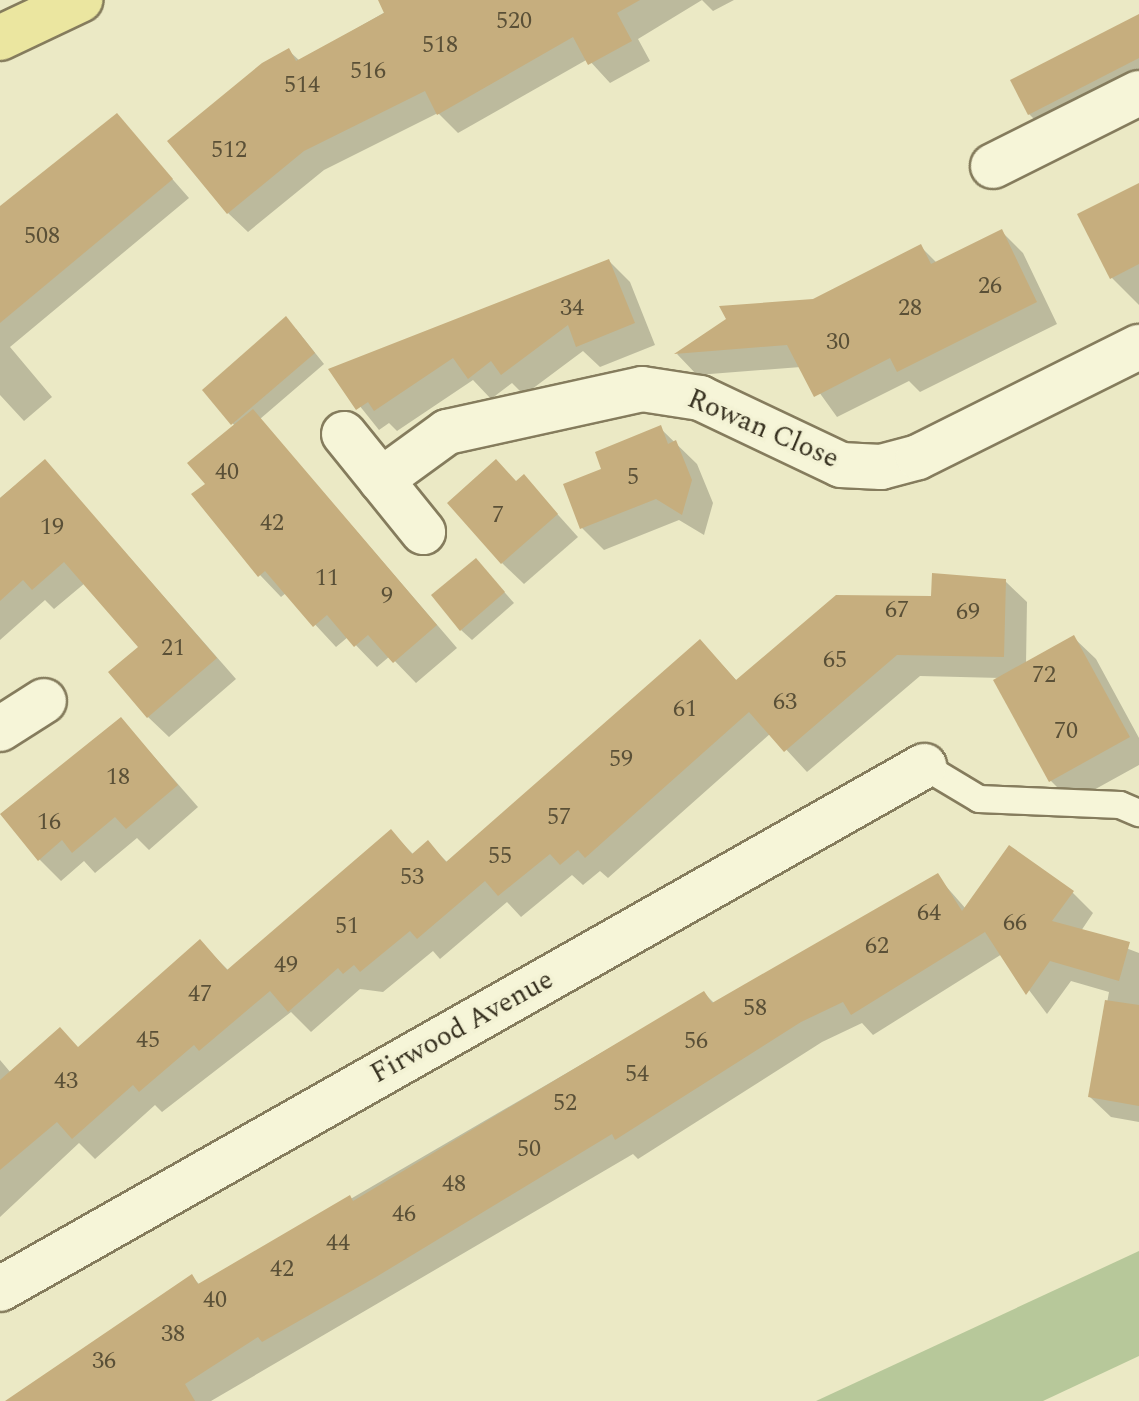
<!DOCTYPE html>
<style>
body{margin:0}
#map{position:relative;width:1139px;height:1401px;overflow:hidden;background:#ebe9c5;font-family:Spectral,serif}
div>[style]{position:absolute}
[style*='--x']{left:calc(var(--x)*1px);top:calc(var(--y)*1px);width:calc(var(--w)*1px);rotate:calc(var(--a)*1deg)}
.green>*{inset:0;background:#b7c89a}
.shadow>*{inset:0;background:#0003}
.building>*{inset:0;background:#c6ae7e}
.roads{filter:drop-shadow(2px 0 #857c5d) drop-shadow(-2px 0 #857c5d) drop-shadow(0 2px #857c5d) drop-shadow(0 -2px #857c5d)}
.lane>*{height:26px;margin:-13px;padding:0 13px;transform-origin:13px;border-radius:13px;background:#f6f5d8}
.street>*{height:44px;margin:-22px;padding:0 22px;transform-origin:22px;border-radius:22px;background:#f6f5d8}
.primary>*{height:44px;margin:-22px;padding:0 22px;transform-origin:22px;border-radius:22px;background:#ebe6a0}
span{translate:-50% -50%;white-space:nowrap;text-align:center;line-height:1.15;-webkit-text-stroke:7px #f3f2d4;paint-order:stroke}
.number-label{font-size:24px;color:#5a5037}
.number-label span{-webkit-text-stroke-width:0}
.street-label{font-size:28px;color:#36301f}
</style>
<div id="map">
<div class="green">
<div style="clip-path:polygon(1139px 1251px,1139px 1356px,1043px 1401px,816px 1401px)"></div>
</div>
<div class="shadow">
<div style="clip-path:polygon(406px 0,734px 0,713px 11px,702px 0,638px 39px,650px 61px,610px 83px,588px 59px,458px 133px,438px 113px,324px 170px,248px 232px,228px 213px,289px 51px,300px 61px)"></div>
<div style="clip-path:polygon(1139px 16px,1139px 74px,1040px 125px,1029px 114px)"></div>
<div style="clip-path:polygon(117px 116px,189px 198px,10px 347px,52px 397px,24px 421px,0 395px,0 212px)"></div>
<div style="clip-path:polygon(1139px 185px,1139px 305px,1112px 278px)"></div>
<div style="clip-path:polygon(1002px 232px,1023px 253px,1057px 324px,920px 392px,909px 381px,837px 417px,801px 367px,697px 375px,677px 354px,729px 320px,814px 301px,921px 247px,937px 263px)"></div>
<div style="clip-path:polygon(609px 261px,630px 282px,655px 345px,600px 367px,583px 351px,524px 395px,512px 383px,491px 399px,473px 380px,397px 431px,389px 423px,379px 430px,331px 370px)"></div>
<div style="clip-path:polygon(296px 329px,324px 364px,260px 419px,457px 648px,416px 683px,390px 656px,377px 667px,348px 637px,336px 647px,286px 593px,281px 597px,260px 575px,207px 484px,235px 426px,204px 390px)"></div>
<div style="clip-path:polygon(660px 428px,697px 464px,713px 503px,704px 535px,679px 520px,604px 550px,582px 528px,604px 470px)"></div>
<div style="clip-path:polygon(45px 461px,236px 679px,169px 737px,148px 717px,140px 647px,85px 583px,54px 609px,45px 600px,0 640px,0 498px)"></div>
<div style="clip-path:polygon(524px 477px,578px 537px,524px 584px,502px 563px)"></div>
<div style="clip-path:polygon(486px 571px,514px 603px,472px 640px,461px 630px)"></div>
<div style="clip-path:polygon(1005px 581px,1027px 602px,1026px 664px,1074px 638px,1096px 659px,1139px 738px,1139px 765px,1072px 802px,1050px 780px,1001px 678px,920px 676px,807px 772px,771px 733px,608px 878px,600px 871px,583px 885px,572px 875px,521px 917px,507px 902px,440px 959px,433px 951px,383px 992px,360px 989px,311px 1032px,291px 1012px,162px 1112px,155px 1105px,95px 1159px,79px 1143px,0 1217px,0 1060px,11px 1073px,79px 1048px,200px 942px,229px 971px,391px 832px,414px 855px,428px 843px,448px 863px,700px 641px,737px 681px,933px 598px)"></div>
<div style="clip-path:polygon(121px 719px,198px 807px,149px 850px,137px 838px,95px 873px,84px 861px,61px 881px,39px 859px)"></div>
<div style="clip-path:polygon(937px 876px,966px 909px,1072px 892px,1093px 913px,1081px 931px,1139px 953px,1139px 1122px,1111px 1117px,1090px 1097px,1109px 992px,1071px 981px,1047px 1014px,1002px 954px,873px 1035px,862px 1023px,822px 1042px,638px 1159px,633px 1154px,211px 1401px,24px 1401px,191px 1276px,200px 1285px,227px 1271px,704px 993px,715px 1004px)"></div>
</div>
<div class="building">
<div style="clip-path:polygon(378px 0,640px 0,617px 13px,632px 41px,588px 65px,573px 37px,437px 115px,425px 91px,304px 151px,227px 214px,167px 141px,262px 63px,289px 48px,296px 61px,384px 13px)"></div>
<div style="clip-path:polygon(1139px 14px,1139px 58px,1028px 115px,1010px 80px)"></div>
<div style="clip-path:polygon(117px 113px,173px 179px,0 323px,0 206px)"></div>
<div style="clip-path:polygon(1139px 183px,1139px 264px,1110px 279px,1077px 214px)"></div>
<div style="clip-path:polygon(1002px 229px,1037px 302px,897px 372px,890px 358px,814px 397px,787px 345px,674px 354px,726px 319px,719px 306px,813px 299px,921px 244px,931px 264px)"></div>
<div style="clip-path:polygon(609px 259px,635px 323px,576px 347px,568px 325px,501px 375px,491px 361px,468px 379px,453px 358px,374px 411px,368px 402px,356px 410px,328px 369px)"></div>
<div style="clip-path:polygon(286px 316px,315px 353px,231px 425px,202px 390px)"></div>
<div style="clip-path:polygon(253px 409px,437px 625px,393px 663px,368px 635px,354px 647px,327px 615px,313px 627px,265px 571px,258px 577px,191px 494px,205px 484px,187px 463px)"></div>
<div style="clip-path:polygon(661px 425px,668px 444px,676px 440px,692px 480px,682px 515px,656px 499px,580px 529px,563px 484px,601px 469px,595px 452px)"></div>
<div style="clip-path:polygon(45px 459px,217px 658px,147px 718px,108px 672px,138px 647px,64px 562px,32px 590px,23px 580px,0 601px,0 498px)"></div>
<div style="clip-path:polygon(496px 459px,516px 481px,524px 474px,558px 514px,501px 564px,447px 503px)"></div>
<div style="clip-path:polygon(476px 558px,505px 592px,460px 631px,431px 595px)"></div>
<div style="clip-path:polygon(932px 573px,1006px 579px,1004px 657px,897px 655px,784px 752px,749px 712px,585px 858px,578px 850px,560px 865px,550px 854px,498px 896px,485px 881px,417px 939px,410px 931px,360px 972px,354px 965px,343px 974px,338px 968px,288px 1012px,270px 991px,199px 1051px,194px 1045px,139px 1092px,133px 1085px,72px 1139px,57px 1122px,0 1170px,0 1080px,60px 1027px,78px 1047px,200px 939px,227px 970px,391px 829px,412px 854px,428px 840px,446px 862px,700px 639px,736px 680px,836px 595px,931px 596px)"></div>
<div style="clip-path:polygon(1074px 635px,1130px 737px,1049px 782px,993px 680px)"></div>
<div style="clip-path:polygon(121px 717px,178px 785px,126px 829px,115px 817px,72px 853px,62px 840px,38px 861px,0 814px)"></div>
<div style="clip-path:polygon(1009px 845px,1074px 891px,1052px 921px,1130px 942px,1119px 981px,1050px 961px,1026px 995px,985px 932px,851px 1015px,843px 1002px,801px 1022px,615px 1140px,612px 1134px,376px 1277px,262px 1342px,258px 1337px,185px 1384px,195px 1401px,5px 1401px,192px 1274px,198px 1284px,350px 1195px,353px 1201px,704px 991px,712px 1003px,938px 873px,962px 911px)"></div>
<div style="clip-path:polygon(1105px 1000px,1139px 1005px,1139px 1106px,1088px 1097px)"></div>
</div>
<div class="roads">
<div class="lane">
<div style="--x:924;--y:766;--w:64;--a:31"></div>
<div style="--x:979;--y:799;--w:141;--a:2.4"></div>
<div style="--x:1120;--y:805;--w:21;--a:23"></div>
</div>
<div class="street">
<div style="--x:993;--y:166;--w:163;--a:-26.6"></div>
<div style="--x:344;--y:434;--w:126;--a:51.1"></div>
<div style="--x:381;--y:480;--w:82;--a:-36"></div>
<div style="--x:447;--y:432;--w:200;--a:-12.4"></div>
<div style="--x:642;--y:389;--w:59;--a:8.8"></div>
<div style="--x:700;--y:398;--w:156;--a:25.4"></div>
<div style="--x:841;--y:465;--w:40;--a:2.9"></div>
<div style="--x:881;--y:467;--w:38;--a:-15"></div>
<div style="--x:918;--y:457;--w:247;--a:-26.5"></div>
<div style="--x:0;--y:729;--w:52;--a:-32.5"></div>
<div style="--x:0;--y:1289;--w:1062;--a:-29.51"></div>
</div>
<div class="primary">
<div style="--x:0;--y:38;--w:89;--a:-25.4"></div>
</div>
</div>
<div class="number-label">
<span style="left:514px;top:22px">520</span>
<span style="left:440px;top:46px">518</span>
<span style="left:368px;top:72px">516</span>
<span style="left:302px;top:86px">514</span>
<span style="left:229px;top:151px">512</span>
<span style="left:42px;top:237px">508</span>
<span style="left:990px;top:287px">26</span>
<span style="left:572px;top:309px">34</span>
<span style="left:910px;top:309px">28</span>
<span style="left:838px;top:343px">30</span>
<span style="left:227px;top:473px">40</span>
<span style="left:633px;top:478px">5</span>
<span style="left:498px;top:516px">7</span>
<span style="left:272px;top:524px">42</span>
<span style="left:52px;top:528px">19</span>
<span style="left:327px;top:579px">11</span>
<span style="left:387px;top:597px">9</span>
<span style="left:897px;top:611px">67</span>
<span style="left:968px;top:613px">69</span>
<span style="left:173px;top:649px">21</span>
<span style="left:835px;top:661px">65</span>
<span style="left:1044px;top:676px">72</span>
<span style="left:785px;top:703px">63</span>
<span style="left:685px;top:710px">61</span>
<span style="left:1066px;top:732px">70</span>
<span style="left:621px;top:760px">59</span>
<span style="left:118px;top:778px">18</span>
<span style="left:559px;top:818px">57</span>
<span style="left:49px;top:823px">16</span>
<span style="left:500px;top:857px">55</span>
<span style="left:412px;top:878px">53</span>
<span style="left:929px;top:914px">64</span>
<span style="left:1015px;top:924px">66</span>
<span style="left:347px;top:927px">51</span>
<span style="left:877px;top:947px">62</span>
<span style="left:286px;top:966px">49</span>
<span style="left:200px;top:995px">47</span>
<span style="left:755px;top:1009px">58</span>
<span style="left:148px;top:1041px">45</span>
<span style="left:696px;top:1042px">56</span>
<span style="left:637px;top:1075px">54</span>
<span style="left:66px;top:1082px">43</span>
<span style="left:565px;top:1104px">52</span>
<span style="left:529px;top:1150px">50</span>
<span style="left:454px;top:1185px">48</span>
<span style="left:404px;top:1215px">46</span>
<span style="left:338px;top:1244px">44</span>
<span style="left:282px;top:1270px">42</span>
<span style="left:215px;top:1301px">40</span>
<span style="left:173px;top:1335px">38</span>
<span style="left:104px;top:1362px">36</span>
</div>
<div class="street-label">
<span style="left:763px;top:429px;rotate:23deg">Rowan Close</span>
<span style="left:462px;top:1027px;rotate:-29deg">Firwood Avenue</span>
</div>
</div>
